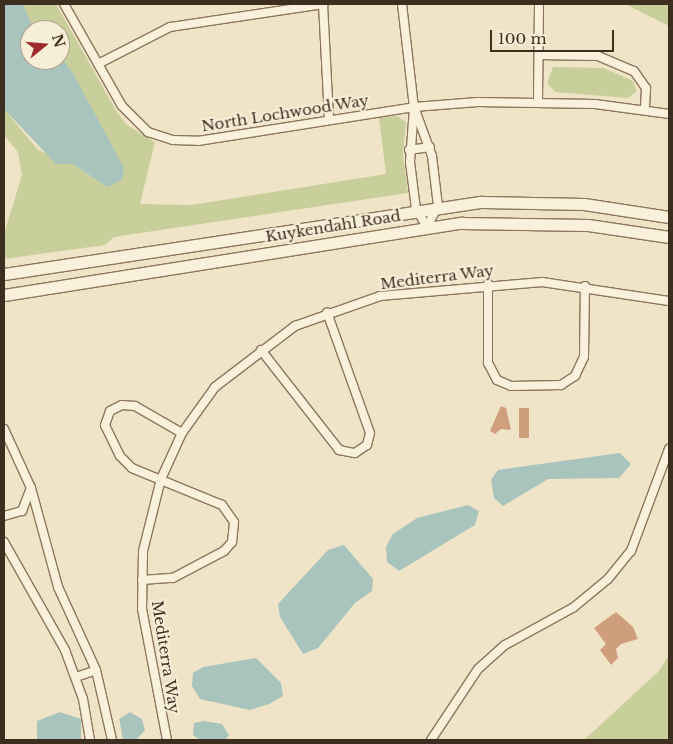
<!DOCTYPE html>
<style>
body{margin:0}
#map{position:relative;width:673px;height:744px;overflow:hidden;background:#f0e4c8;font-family:"Libre Baskerville",serif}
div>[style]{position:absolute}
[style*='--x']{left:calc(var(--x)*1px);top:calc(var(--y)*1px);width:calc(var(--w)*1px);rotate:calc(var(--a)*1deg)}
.green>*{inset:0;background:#c9cf9b}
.water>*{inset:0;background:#a9c4bc}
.pier>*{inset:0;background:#f0e4c8}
.building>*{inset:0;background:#cf9f7d}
.roads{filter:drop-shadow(1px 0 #8d765c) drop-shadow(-1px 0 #8d765c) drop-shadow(0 1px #8d765c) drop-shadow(0 -1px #8d765c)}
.minor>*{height:8px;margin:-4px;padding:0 4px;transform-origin:4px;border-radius:4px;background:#faf1dc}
.secondary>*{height:11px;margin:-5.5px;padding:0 5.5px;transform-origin:5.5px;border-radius:5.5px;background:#faf1dc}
span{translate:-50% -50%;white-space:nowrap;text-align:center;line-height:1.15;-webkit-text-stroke:4px #f7eed8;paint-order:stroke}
.street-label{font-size:15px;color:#3d2e20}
.frame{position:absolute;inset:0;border:5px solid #3d2e20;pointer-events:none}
.north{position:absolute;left:20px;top:20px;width:50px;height:50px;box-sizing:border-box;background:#f7eed8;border:1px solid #ada18e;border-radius:50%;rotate:73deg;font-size:14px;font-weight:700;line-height:20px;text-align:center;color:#3d2e20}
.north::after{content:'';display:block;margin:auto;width:18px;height:22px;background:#9e2a2b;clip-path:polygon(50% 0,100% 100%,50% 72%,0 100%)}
.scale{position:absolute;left:490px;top:30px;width:124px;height:22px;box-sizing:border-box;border:2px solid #3d2e20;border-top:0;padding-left:6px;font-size:15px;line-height:18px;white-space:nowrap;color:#3d2e20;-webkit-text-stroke:4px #f7eed8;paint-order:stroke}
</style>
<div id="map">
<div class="green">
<div style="clip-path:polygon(23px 4px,56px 4px,117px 112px,127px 125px,155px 142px,140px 204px,191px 205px,386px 174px,379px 118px,397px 116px,406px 122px,403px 154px,408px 193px,114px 237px,105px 245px,4px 259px,4px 234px,22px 175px,18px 152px,4px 135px,4px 109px,38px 150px,73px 164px,107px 187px,124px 168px,60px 56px,60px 30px,34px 30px)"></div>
<div style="clip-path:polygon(625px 4px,669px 4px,669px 26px)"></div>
<div style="clip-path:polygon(553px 67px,604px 68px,633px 81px,637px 91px,628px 98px,555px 92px,547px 83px)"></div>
<div style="clip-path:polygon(669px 655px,669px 740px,584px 740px,659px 671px)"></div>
</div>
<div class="water">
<div style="clip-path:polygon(4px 4px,23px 4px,34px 30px,30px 30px,30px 60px,60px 60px,60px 56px,73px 73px,124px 168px,122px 180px,107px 187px,73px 164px,56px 164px,4px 109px)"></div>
<div style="clip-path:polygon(620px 453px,631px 464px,619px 478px,548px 479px,503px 506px,494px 498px,491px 480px,498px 470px)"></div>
<div style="clip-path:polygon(468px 505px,479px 511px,475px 525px,399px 571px,387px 562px,386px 547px,393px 534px,417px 518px)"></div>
<div style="clip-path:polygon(344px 545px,373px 579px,372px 591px,355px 603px,318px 648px,303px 654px,280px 617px,278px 604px,328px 550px)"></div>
<div style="clip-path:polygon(256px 658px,281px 683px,283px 696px,269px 704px,250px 710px,200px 699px,192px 686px,193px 673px,203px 667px)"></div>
<div style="clip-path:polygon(60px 712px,81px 719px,119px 719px,130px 712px,142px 719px,145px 730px,136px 740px,37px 740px,37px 721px)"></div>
<div style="clip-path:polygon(204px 721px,222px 724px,229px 735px,225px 740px,200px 740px,193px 735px,194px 723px)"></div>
</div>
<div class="pier">
<div style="clip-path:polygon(119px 717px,123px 740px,81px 740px,81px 718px)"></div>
</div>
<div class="building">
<div style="clip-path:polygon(501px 406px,506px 408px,511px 430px,501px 429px,495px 434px,490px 431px)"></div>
<div style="clip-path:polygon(519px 408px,529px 408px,529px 438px,519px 438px)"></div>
<div style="clip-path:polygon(616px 612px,633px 627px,638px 639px,621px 644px,616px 649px,618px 658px,611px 665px,600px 650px,606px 644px,594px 628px)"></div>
</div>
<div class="roads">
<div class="minor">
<div style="--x:64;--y:4;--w:117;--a:60.4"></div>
<div style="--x:122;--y:106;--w:37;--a:45"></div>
<div style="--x:148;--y:132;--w:26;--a:18"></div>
<div style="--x:173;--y:140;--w:25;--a:2"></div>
<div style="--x:198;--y:141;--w:219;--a:-8.9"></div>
<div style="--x:414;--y:107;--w:64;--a:-4.5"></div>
<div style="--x:478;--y:102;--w:117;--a:1"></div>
<div style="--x:595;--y:104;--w:75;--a:7.7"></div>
<div style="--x:402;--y:4;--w:104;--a:83.4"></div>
<div style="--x:414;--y:107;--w:52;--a:69.8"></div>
<div style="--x:432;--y:156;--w:50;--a:83.2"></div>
<div style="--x:438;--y:206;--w:24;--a:118"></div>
<div style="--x:427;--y:227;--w:21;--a:-121"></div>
<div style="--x:416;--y:209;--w:47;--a:-97.3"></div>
<div style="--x:410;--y:162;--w:55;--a:-85.8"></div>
<div style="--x:539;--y:55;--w:59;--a:1"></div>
<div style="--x:598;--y:56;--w:39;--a:23"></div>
<div style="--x:634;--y:71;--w:21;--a:55"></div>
<div style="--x:646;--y:88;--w:21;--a:93"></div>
<div style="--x:98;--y:64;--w:81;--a:-27.2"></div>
<div style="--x:170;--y:27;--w:155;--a:-8.5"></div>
<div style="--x:323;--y:4;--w:116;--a:87"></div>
<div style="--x:538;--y:100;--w:96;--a:-89.4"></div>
<div style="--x:409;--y:150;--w:21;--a:-8"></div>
<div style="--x:488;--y:284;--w:79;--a:90"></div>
<div style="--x:488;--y:363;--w:19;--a:62"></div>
<div style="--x:497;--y:380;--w:15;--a:23"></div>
<div style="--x:511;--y:386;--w:50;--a:-1.1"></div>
<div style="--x:561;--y:385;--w:17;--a:-33"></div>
<div style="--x:575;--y:376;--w:21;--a:-65"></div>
<div style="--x:584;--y:357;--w:71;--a:-89.2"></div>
<div style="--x:261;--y:350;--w:127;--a:52"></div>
<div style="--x:339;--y:450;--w:16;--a:11"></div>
<div style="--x:355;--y:453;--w:14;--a:-34"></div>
<div style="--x:367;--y:445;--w:12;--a:-76"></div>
<div style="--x:370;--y:433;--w:128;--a:-109.6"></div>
<div style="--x:4;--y:429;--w:65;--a:65.4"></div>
<div style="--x:31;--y:488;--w:103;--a:74.7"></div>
<div style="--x:58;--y:587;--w:91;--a:65.4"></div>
<div style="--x:96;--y:670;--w:72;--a:77.1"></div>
<div style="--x:4;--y:516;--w:19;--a:-16"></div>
<div style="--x:22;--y:511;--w:25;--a:-69"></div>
<div style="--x:4;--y:542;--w:124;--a:60.5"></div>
<div style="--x:65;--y:650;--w:52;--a:69.8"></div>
<div style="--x:83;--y:699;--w:42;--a:80.3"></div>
<div style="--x:142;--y:580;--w:31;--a:-4"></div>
<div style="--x:173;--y:578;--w:58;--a:-27.9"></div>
<div style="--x:224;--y:551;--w:12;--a:-48"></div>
<div style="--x:232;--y:542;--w:20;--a:-84"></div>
<div style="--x:234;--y:522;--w:21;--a:-125"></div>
<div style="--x:222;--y:505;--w:97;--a:-157.7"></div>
<div style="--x:132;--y:468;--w:17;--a:-135"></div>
<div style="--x:120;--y:456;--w:34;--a:-116"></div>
<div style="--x:105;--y:425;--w:15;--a:-70"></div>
<div style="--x:110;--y:411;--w:13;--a:-27"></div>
<div style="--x:122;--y:405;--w:13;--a:4"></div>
<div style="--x:135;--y:406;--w:54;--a:29.9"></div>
<div style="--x:76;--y:677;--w:21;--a:-19"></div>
<div style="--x:167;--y:740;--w:133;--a:-100.8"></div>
<div style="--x:142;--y:609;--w:58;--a:-89"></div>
<div style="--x:143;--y:551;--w:74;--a:-76"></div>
<div style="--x:161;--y:479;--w:51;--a:-65.5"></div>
<div style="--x:182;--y:433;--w:57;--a:-54.3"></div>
<div style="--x:215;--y:387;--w:101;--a:-37.3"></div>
<div style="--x:295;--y:326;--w:90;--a:-19.4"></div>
<div style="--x:380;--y:296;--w:163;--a:-4.9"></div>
<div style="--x:542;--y:282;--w:128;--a:8.5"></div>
<div style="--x:431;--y:740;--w:85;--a:-56.5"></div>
<div style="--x:478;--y:669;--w:36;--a:-42"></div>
<div style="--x:505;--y:645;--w:79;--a:-28.8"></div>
<div style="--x:574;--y:607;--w:44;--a:-39.5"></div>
<div style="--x:608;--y:579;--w:36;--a:-51"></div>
<div style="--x:631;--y:551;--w:109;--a:-69.6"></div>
</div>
<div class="secondary">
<div style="--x:4;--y:274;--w:483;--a:-8.6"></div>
<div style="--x:482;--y:202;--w:102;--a:1.1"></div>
<div style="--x:584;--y:204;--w:86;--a:8.7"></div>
<div style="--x:4;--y:295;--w:463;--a:-9"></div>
<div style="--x:461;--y:223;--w:127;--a:0.9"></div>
<div style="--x:588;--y:225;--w:82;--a:8.4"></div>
</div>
</div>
<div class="street-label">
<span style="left:285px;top:113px;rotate:-9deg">North Lochwood Way</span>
<span style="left:333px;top:226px;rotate:-9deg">Kuykendahl Road</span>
<span style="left:437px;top:277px;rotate:-7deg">Mediterra Way</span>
<span style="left:166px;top:657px;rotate:81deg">Mediterra Way</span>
</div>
<div class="frame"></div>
<div class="north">N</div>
<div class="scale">100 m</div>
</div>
